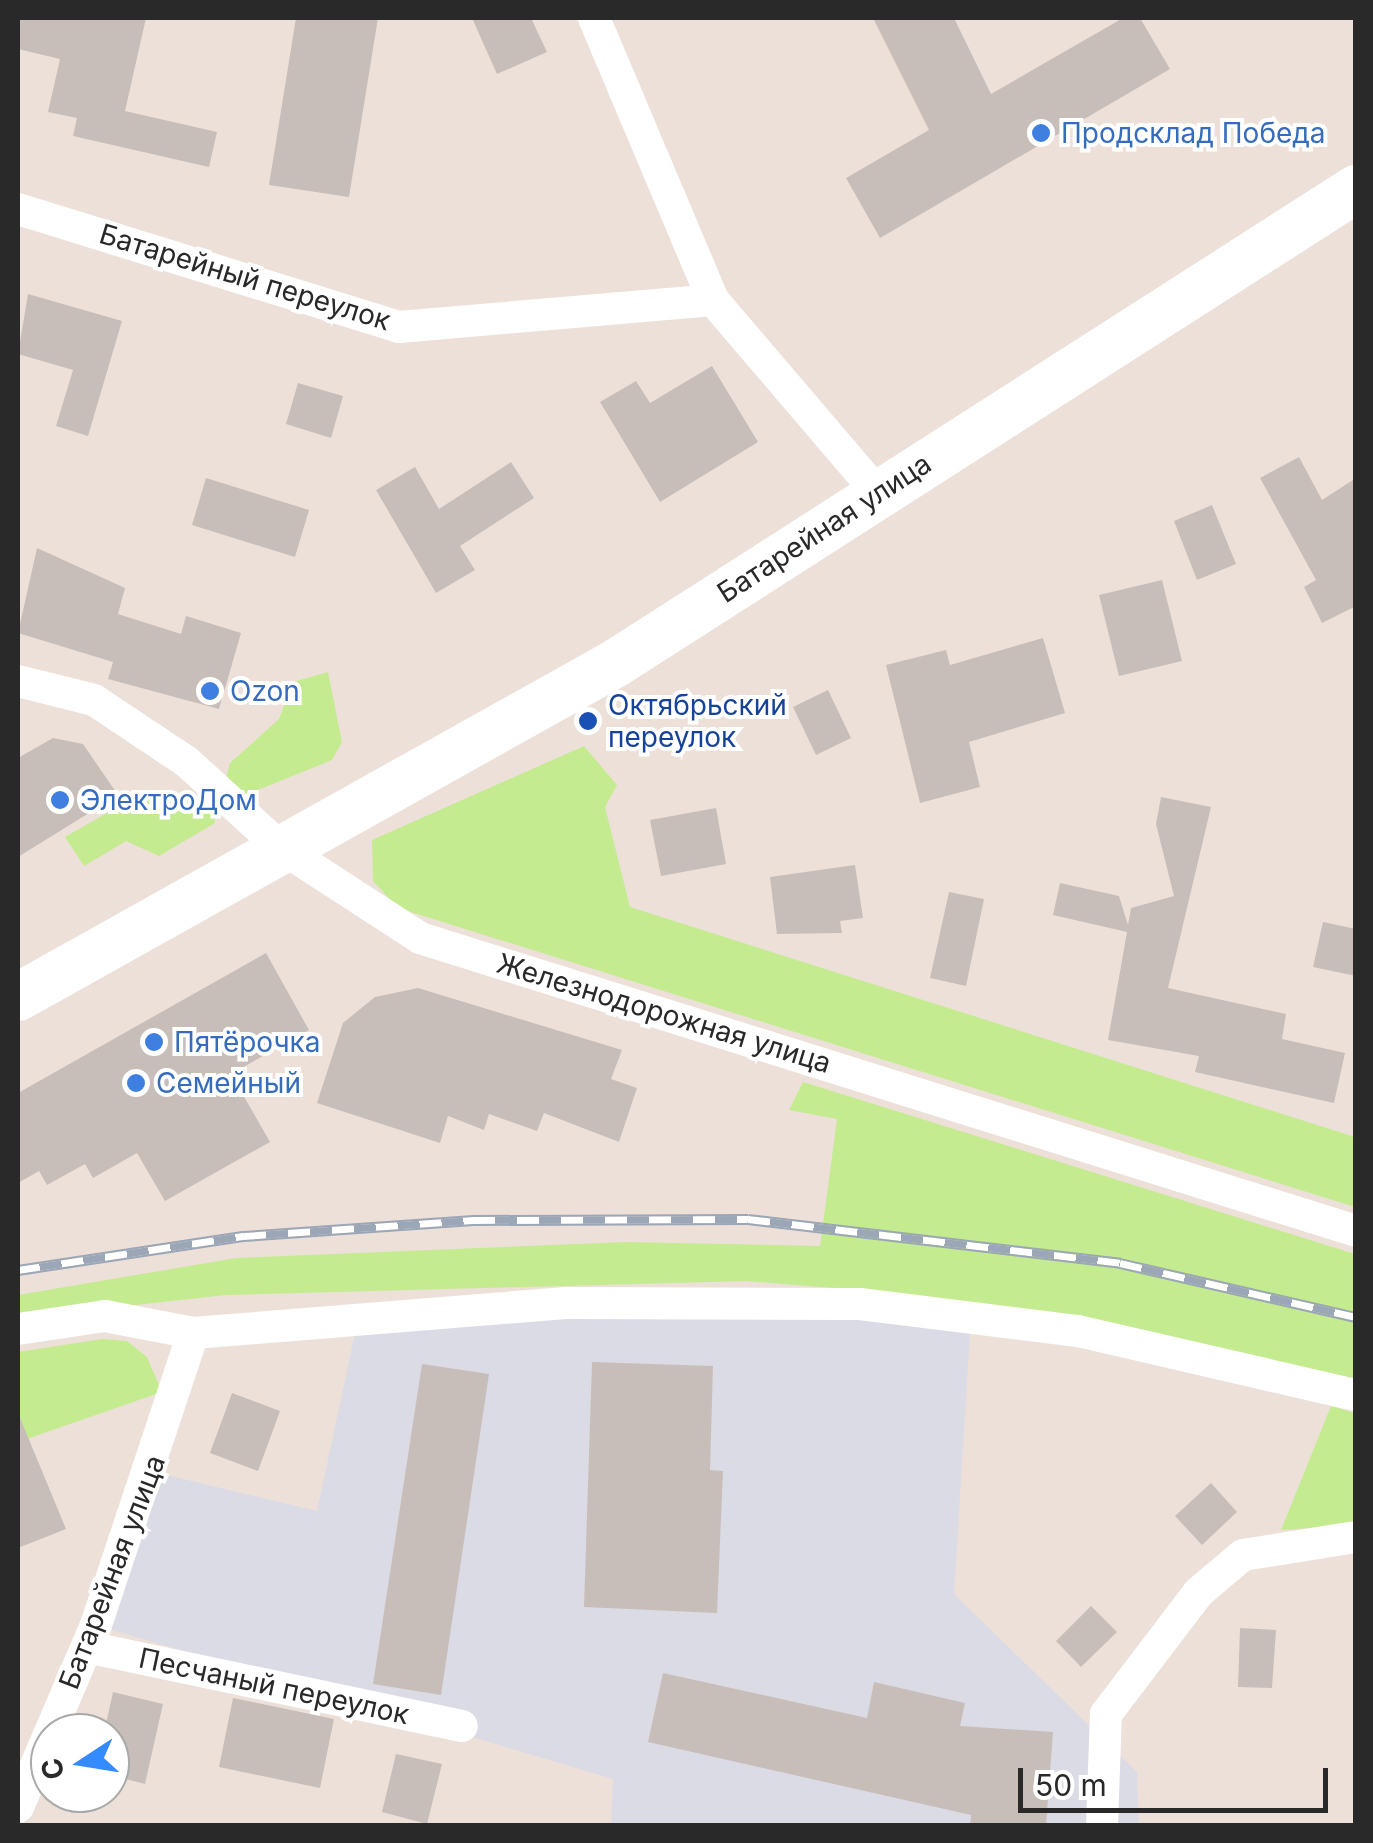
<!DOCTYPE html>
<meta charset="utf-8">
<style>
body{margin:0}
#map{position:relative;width:1373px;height:1843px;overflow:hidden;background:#ede0d9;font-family:Inter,sans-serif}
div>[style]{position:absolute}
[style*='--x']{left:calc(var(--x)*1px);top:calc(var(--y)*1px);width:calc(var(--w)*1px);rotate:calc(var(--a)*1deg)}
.industrial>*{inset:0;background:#dbdbe5}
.green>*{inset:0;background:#c4eb8f}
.building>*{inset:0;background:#c8beb9}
.minor>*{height:32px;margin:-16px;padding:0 16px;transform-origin:16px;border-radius:16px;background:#fff}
.secondary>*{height:48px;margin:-24px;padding:0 24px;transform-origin:24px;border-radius:24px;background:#fff}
.rail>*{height:11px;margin-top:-5.5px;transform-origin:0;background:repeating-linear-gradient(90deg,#fff 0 22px,#9ba6b6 0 44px);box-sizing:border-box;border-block:2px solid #9ba6b6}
.dots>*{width:28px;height:28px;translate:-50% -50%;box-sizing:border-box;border:5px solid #fff;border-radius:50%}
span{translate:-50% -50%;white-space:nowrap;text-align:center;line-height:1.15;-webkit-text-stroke:8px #fff;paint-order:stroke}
.shop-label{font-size:28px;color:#366cbe}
.left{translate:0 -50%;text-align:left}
.street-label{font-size:28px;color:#292929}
.transit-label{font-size:28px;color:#164399}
.frame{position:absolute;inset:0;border:20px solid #292929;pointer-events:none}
.north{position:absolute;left:30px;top:1713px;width:100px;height:100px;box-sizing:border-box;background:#fff;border:2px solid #a9a9a9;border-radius:50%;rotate:258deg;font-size:28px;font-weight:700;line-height:40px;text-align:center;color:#292929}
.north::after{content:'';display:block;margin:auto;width:35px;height:45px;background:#348bff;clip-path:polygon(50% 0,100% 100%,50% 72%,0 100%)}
.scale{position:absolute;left:1018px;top:1768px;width:310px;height:45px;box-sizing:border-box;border:5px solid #292929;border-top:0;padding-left:12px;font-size:30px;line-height:35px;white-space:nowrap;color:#292929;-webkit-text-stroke:8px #fff;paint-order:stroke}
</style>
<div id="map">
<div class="industrial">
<div style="clip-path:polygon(359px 1314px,971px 1318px,954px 1594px,1137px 1772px,1139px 1825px,611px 1825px,613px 1779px,96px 1625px,150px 1471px,317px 1511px)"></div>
</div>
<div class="green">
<div style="clip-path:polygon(328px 672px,342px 742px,332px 760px,238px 798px,225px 782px,230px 763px,279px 719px,293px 682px)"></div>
<div style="clip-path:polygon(584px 746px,617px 785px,605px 807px,630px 907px,1355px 1137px,1355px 1207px,398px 908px,373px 881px,372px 840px)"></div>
<div style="clip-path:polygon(186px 796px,214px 811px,215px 823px,159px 856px,126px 841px,84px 866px,65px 837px,128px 801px)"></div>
<div style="clip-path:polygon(803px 1082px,1355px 1254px,1356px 1383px,846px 1289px,746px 1281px,226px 1295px,18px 1318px,18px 1295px,236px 1258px,626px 1242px,820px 1246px,837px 1119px,789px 1110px)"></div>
<div style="clip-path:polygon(102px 1339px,127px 1341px,147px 1357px,162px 1392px,18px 1442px,18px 1352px)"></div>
<div style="clip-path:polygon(1331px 1406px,1355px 1413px,1355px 1525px,1281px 1530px)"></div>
</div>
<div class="building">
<div style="clip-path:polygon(18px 18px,146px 18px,125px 111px,217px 132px,209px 167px,73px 136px,77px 118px,48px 112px,60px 59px,18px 49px)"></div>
<div style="clip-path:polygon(296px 18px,378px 18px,349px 197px,269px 185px)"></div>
<div style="clip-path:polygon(472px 18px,531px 18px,547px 52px,497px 74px)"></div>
<div style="clip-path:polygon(873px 18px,954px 18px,991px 94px,1123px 18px,1140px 18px,1170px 69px,880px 238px,846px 178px,929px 130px)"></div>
<div style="clip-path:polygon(28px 294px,122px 321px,88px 436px,56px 426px,73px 370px,18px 354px)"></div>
<div style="clip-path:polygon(712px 366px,758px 442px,660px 502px,600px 402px,636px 381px,650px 403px)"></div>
<div style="clip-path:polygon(298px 383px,343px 396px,331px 438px,286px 424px)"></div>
<div style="clip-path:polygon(1299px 457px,1322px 500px,1356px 478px,1356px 606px,1322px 623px,1304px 587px,1316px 580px,1260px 478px)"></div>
<div style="clip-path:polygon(511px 462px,534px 498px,460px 546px,475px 570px,436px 593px,376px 490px,415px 467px,439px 509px)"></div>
<div style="clip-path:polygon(206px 478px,309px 510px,295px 557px,192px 525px)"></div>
<div style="clip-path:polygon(1212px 505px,1236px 564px,1197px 580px,1174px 521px)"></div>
<div style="clip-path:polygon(37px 548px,125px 588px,118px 614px,181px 634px,186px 616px,241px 633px,219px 709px,108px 679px,113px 662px,18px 633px)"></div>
<div style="clip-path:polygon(1162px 580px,1182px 661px,1119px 676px,1099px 595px)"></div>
<div style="clip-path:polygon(1043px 638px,1065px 713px,969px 742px,980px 787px,920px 803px,886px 665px,946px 650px,950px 665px)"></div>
<div style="clip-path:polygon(828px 690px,851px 738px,816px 755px,793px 707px)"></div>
<div style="clip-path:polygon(53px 738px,83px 744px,118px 795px,18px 857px,18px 758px)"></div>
<div style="clip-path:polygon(1161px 797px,1211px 807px,1168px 988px,1286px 1014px,1282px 1039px,1345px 1053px,1334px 1103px,1195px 1072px,1199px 1056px,1108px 1040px,1127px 932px,1053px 915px,1060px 883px,1119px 896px,1128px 925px,1131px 908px,1174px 896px,1156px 824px)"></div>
<div style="clip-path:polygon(716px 808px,726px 864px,661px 876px,650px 820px)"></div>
<div style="clip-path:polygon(855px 865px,863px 918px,840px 921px,842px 933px,777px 934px,770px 877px)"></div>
<div style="clip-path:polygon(949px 892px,984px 899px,966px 986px,930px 978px)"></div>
<div style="clip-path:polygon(1323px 922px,1356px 929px,1356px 976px,1313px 967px)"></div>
<div style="clip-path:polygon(266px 953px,309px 1030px,231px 1074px,270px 1142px,165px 1201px,137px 1153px,93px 1178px,85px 1164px,47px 1185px,39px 1171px,18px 1183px,18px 1093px)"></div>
<div style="clip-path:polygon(418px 988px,622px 1050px,611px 1079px,637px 1088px,619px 1142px,544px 1113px,537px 1131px,489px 1114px,484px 1130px,448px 1116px,440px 1143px,317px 1103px,343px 1023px,375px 997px)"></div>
<div style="clip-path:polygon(592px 1362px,713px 1366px,710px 1470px,723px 1471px,717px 1613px,584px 1607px)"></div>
<div style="clip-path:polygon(422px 1364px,489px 1374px,441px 1695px,373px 1684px)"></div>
<div style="clip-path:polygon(232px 1393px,280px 1411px,258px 1471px,210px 1453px)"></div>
<div style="clip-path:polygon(18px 1413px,66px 1529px,18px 1548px)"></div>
<div style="clip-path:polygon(1211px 1483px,1237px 1512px,1202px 1545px,1175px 1516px)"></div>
<div style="clip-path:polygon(1091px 1606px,1117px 1632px,1081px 1667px,1056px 1641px)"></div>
<div style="clip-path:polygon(1240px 1628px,1276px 1630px,1272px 1688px,1238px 1687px)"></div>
<div style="clip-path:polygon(663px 1673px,867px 1718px,874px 1682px,965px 1703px,960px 1726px,1053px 1732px,1046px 1826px,970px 1826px,971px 1815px,648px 1742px)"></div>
<div style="clip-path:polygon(113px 1692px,163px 1704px,145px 1784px,110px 1775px,104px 1733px)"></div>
<div style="clip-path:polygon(233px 1698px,334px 1719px,320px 1788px,219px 1767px)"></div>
<div style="clip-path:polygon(396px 1754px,442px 1764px,427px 1824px,382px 1812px)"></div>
</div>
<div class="minor">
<div style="--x:594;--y:18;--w:306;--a:67.1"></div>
<div style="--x:713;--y:300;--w:254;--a:49.5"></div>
<div style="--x:18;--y:209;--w:399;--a:17.2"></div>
<div style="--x:399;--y:327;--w:315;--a:-4.9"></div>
<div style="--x:18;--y:681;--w:78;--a:14"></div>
<div style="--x:94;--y:700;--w:112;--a:33.7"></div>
<div style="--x:187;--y:762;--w:126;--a:42.4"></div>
<div style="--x:280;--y:847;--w:167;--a:33"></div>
<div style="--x:420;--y:938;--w:981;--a:17.38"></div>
<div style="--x:18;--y:1329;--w:88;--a:-8.5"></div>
<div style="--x:105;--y:1316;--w:90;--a:10.9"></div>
<div style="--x:193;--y:1333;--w:374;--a:-4.6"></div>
<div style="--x:566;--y:1303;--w:294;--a:0.2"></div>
<div style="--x:860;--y:1304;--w:220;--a:7.1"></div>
<div style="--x:1078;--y:1331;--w:285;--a:13"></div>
<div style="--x:87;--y:1647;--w:383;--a:11.9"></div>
<div style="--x:18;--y:1807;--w:198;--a:-66.8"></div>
<div style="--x:96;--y:1625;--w:308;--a:-71.6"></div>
<div style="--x:1102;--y:1826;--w:112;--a:-88"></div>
<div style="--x:1106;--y:1714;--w:153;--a:-52.7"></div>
<div style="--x:1199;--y:1592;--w:57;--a:-40.1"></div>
<div style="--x:1243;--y:1555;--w:114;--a:-9.1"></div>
</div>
<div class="secondary">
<div style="--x:18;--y:997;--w:685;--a:-29.18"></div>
<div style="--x:616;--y:663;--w:879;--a:-32.64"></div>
</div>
<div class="rail">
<div style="--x:18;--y:1270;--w:229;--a:-8.6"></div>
<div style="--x:244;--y:1236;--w:230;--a:-4"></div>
<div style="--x:473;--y:1220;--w:275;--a:-0.2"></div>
<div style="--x:748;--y:1219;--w:375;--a:6.7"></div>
<div style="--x:1120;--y:1263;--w:242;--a:12.9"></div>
</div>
<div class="dots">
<div style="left:1041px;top:133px;background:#3f7fe0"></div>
<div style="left:210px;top:691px;background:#3f7fe0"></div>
<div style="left:588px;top:721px;background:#1a4fb4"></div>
<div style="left:60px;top:800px;background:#3f7fe0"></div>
<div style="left:154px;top:1042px;background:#3f7fe0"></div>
<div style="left:136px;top:1083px;background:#3f7fe0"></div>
</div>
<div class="shop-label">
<span class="left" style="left:1061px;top:133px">Продсклад Победа</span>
<span class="left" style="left:230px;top:691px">Ozon</span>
<span class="left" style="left:80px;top:800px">ЭлектроДом</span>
<span class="left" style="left:174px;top:1042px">Пятёрочка</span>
<span class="left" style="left:156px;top:1083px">Семейный</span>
</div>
<div class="street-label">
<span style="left:245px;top:277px;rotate:17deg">Батарейный переулок</span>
<span style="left:824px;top:528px;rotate:-33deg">Батарейная улица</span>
<span style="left:664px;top:1013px;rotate:17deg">Железнодорожная улица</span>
<span style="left:112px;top:1572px;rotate:-69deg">Батарейная улица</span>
<span style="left:274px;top:1686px;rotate:12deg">Песчаный переулок</span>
</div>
<div class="transit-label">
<span class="left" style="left:608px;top:721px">Октябрьский<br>переулок</span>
</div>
<div class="frame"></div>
<div class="north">С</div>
<div class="scale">50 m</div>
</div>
